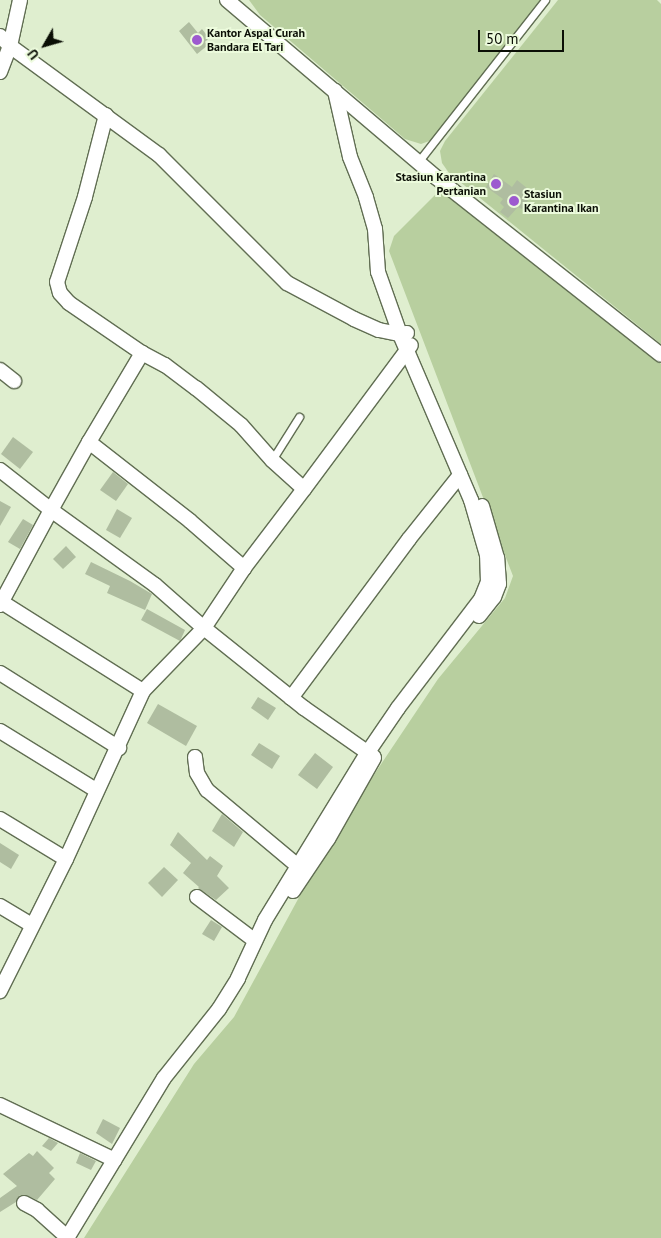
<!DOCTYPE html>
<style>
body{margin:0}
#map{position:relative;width:661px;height:1238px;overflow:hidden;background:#dfeecf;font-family:"PT Sans",sans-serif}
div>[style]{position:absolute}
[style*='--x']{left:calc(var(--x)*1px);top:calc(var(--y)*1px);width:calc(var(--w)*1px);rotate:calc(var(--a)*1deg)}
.green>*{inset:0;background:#b8cf9f}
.building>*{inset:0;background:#afbda0}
.roads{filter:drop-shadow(1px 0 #616e53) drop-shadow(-1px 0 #616e53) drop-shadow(0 1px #616e53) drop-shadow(0 -1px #616e53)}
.lane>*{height:7px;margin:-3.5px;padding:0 3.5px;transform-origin:3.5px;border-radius:3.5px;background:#fff}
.street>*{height:14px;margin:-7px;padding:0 7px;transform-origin:7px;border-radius:7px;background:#fff}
.dots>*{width:14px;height:14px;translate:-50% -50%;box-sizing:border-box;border:2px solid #ecfbdc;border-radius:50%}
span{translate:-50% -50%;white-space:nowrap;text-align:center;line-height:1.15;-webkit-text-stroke:4px #ecfbdc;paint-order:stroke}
.poi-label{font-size:12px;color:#0b0f06;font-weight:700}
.left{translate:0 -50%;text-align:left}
.right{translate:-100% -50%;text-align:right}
.north{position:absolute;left:20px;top:20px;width:50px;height:50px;-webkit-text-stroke:4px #ecfbdc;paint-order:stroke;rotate:232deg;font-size:14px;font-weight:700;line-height:20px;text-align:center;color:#0b0f06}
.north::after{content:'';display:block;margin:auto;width:18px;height:22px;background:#0b0f06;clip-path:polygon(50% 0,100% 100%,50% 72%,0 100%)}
.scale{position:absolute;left:478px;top:30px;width:86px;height:22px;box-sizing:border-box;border:2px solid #0b0f06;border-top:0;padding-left:6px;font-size:15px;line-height:18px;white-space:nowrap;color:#0b0f06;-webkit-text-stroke:4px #ecfbdc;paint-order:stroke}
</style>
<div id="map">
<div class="green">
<div style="clip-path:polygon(249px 0,543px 0,432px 140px,421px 144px,405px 139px,260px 15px)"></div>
<div style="clip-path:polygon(558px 0,657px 0,661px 4px,661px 344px,449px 173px,442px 163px,440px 151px,445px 141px)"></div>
<div style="clip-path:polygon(441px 189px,661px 364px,661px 1238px,84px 1238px,194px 1064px,234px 1017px,329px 842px,438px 679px,505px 598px,513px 576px,389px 251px,394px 236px)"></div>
</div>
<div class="building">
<div style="clip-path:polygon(189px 22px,198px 33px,202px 29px,209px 38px,205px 42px,208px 45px,197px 54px,179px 31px)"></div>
<div style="clip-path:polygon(494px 174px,512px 187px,517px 180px,533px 193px,522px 209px,518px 207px,508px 218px,500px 212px,504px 207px,500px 203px,503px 199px,486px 187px)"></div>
<div style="clip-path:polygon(13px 437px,33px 452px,20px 469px,1px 454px)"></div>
<div style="clip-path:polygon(113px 472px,128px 484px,116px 501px,100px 490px)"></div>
<div style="clip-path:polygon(0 501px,11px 507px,0 526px)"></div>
<div style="clip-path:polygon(117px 509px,132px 518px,120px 538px,106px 530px)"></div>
<div style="clip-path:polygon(23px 519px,33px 525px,20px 549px,8px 542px)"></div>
<div style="clip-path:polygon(66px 546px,76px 557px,63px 569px,53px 559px)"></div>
<div style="clip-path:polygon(91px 562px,130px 581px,152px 594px,145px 610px,107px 593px,110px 586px,85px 574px)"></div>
<div style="clip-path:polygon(147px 609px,185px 630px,181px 639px,180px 641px,141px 620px)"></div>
<div style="clip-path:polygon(258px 697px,276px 708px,268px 720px,251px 708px)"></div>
<div style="clip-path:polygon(158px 704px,197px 726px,186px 746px,147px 723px)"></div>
<div style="clip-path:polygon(259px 743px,280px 756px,272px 769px,251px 755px)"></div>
<div style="clip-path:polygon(315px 753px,333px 767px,317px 789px,298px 775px)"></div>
<div style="clip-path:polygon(222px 814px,243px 832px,234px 847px,212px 831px)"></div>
<div style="clip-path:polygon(178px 832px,207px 860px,210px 856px,223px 866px,217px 876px,229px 888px,216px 900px,198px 888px,199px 887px,183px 873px,191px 863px,170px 845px)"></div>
<div style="clip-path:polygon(0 843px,19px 855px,11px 869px,0 862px)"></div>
<div style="clip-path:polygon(164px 867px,178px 880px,162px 897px,148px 883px)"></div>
<div style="clip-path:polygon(211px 920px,222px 927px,214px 941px,202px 934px)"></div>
<div style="clip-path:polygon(103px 1119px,120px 1128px,112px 1144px,96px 1133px)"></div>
<div style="clip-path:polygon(49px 1138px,58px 1143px,51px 1151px,42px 1146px)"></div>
<div style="clip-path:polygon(37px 1151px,54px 1168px,49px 1173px,55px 1179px,37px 1200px,26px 1195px,20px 1195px,16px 1202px,0 1212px,0 1198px,17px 1186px,3px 1174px,29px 1153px,33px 1156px)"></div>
<div style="clip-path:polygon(80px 1153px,96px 1161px,91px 1170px,76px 1163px)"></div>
</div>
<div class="roads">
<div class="lane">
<div style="--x:418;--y:162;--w:206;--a:-51.9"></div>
<div style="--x:272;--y:460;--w:51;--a:-57.9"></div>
</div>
<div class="street">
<div style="--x:227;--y:0;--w:275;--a:40.3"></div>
<div style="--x:437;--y:178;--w:285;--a:38.3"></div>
<div style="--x:0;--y:36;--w:14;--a:45"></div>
<div style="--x:10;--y:46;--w:185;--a:36.2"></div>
<div style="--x:159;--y:155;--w:181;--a:45"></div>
<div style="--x:287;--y:283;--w:76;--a:28.2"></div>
<div style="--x:354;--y:319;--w:27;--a:24"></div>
<div style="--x:379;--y:330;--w:21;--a:11"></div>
<div style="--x:400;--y:334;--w:7;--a:-8"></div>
<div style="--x:0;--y:72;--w:28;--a:-69"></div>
<div style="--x:10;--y:46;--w:47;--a:-77.7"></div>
<div style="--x:106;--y:115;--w:85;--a:104.4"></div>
<div style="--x:85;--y:197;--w:89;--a:108.2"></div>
<div style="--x:57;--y:282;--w:11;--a:75"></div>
<div style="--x:60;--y:293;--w:13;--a:48"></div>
<div style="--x:69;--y:303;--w:88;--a:34.4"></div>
<div style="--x:0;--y:370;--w:18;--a:38"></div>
<div style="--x:89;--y:442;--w:128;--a:38"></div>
<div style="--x:190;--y:521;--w:72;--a:41"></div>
<div style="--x:0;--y:470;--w:65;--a:38.1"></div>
<div style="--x:51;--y:510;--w:78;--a:-60.8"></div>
<div style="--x:89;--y:442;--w:104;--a:-59.2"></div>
<div style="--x:142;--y:353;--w:26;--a:28"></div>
<div style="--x:165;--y:365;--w:39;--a:37"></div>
<div style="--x:196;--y:388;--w:58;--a:39.4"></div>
<div style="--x:241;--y:425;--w:47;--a:48.5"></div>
<div style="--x:272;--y:460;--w:43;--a:42.2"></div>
<div style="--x:304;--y:489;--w:99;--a:127.2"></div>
<div style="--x:244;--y:568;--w:72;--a:123.7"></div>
<div style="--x:204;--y:628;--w:128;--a:38.7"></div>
<div style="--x:304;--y:708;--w:85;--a:35"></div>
<div style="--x:304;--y:489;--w:179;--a:-53.4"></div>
<div style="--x:0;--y:601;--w:169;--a:32.2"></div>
<div style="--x:0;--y:605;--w:108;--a:-61.8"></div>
<div style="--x:51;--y:510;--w:128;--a:35.8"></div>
<div style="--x:155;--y:585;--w:65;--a:41.3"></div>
<div style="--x:204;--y:628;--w:88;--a:134.1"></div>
<div style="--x:143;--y:691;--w:185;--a:114.6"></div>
<div style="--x:66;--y:859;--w:148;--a:116.6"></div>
<div style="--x:479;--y:616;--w:24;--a:-52"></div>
<div style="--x:494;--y:597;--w:14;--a:-69"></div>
<div style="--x:499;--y:584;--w:26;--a:-94"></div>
<div style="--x:497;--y:558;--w:54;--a:-106.1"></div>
<div style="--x:0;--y:673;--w:141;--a:32.2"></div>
<div style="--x:291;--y:698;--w:198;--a:-53.4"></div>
<div style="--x:409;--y:539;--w:82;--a:-51.4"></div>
<div style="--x:0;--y:731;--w:113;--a:31.6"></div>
<div style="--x:195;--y:757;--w:16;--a:83"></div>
<div style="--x:197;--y:773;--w:20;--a:60"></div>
<div style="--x:207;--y:790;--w:128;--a:39.9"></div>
<div style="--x:0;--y:819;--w:77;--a:31.2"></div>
<div style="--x:293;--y:891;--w:63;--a:-56.1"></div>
<div style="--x:328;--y:839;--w:93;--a:-60.4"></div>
<div style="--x:197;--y:897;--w:71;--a:37"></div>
<div style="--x:0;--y:906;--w:37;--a:31"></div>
<div style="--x:0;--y:1105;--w:127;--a:25.6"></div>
<div style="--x:24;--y:1203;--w:15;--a:28"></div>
<div style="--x:37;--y:1210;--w:42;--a:42.1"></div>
<div style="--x:67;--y:1238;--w:187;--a:-58.8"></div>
<div style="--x:164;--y:1078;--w:88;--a:-51.4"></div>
<div style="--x:219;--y:1009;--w:36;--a:-58"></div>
<div style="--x:238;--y:978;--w:64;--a:-65"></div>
<div style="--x:265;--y:920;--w:197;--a:-58.5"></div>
<div style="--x:368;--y:752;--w:53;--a:-55.7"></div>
<div style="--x:398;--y:708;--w:137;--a:-52.7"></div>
<div style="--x:481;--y:599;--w:18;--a:-68"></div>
<div style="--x:488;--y:582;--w:27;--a:-92"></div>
<div style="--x:487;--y:555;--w:57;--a:-106.2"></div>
<div style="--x:471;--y:500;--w:181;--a:-113.2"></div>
<div style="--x:400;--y:334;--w:66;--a:-109.5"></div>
<div style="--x:378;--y:272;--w:43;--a:-94"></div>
<div style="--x:375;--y:229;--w:33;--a:-106"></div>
<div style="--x:366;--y:197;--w:43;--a:-111.8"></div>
<div style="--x:350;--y:157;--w:68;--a:-102.8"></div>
</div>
</div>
<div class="dots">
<div style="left:197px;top:40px;background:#9d5acf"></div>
<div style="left:496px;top:184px;background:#9d5acf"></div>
<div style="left:514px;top:201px;background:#9d5acf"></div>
</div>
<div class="poi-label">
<span class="left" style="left:207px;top:40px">Kantor Aspal Curah<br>Bandara El Tari</span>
<span class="right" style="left:486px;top:184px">Stasiun Karantina<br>Pertanian</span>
<span class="left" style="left:524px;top:201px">Stasiun<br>Karantina Ikan</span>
</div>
<div class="north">U</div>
<div class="scale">50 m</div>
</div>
